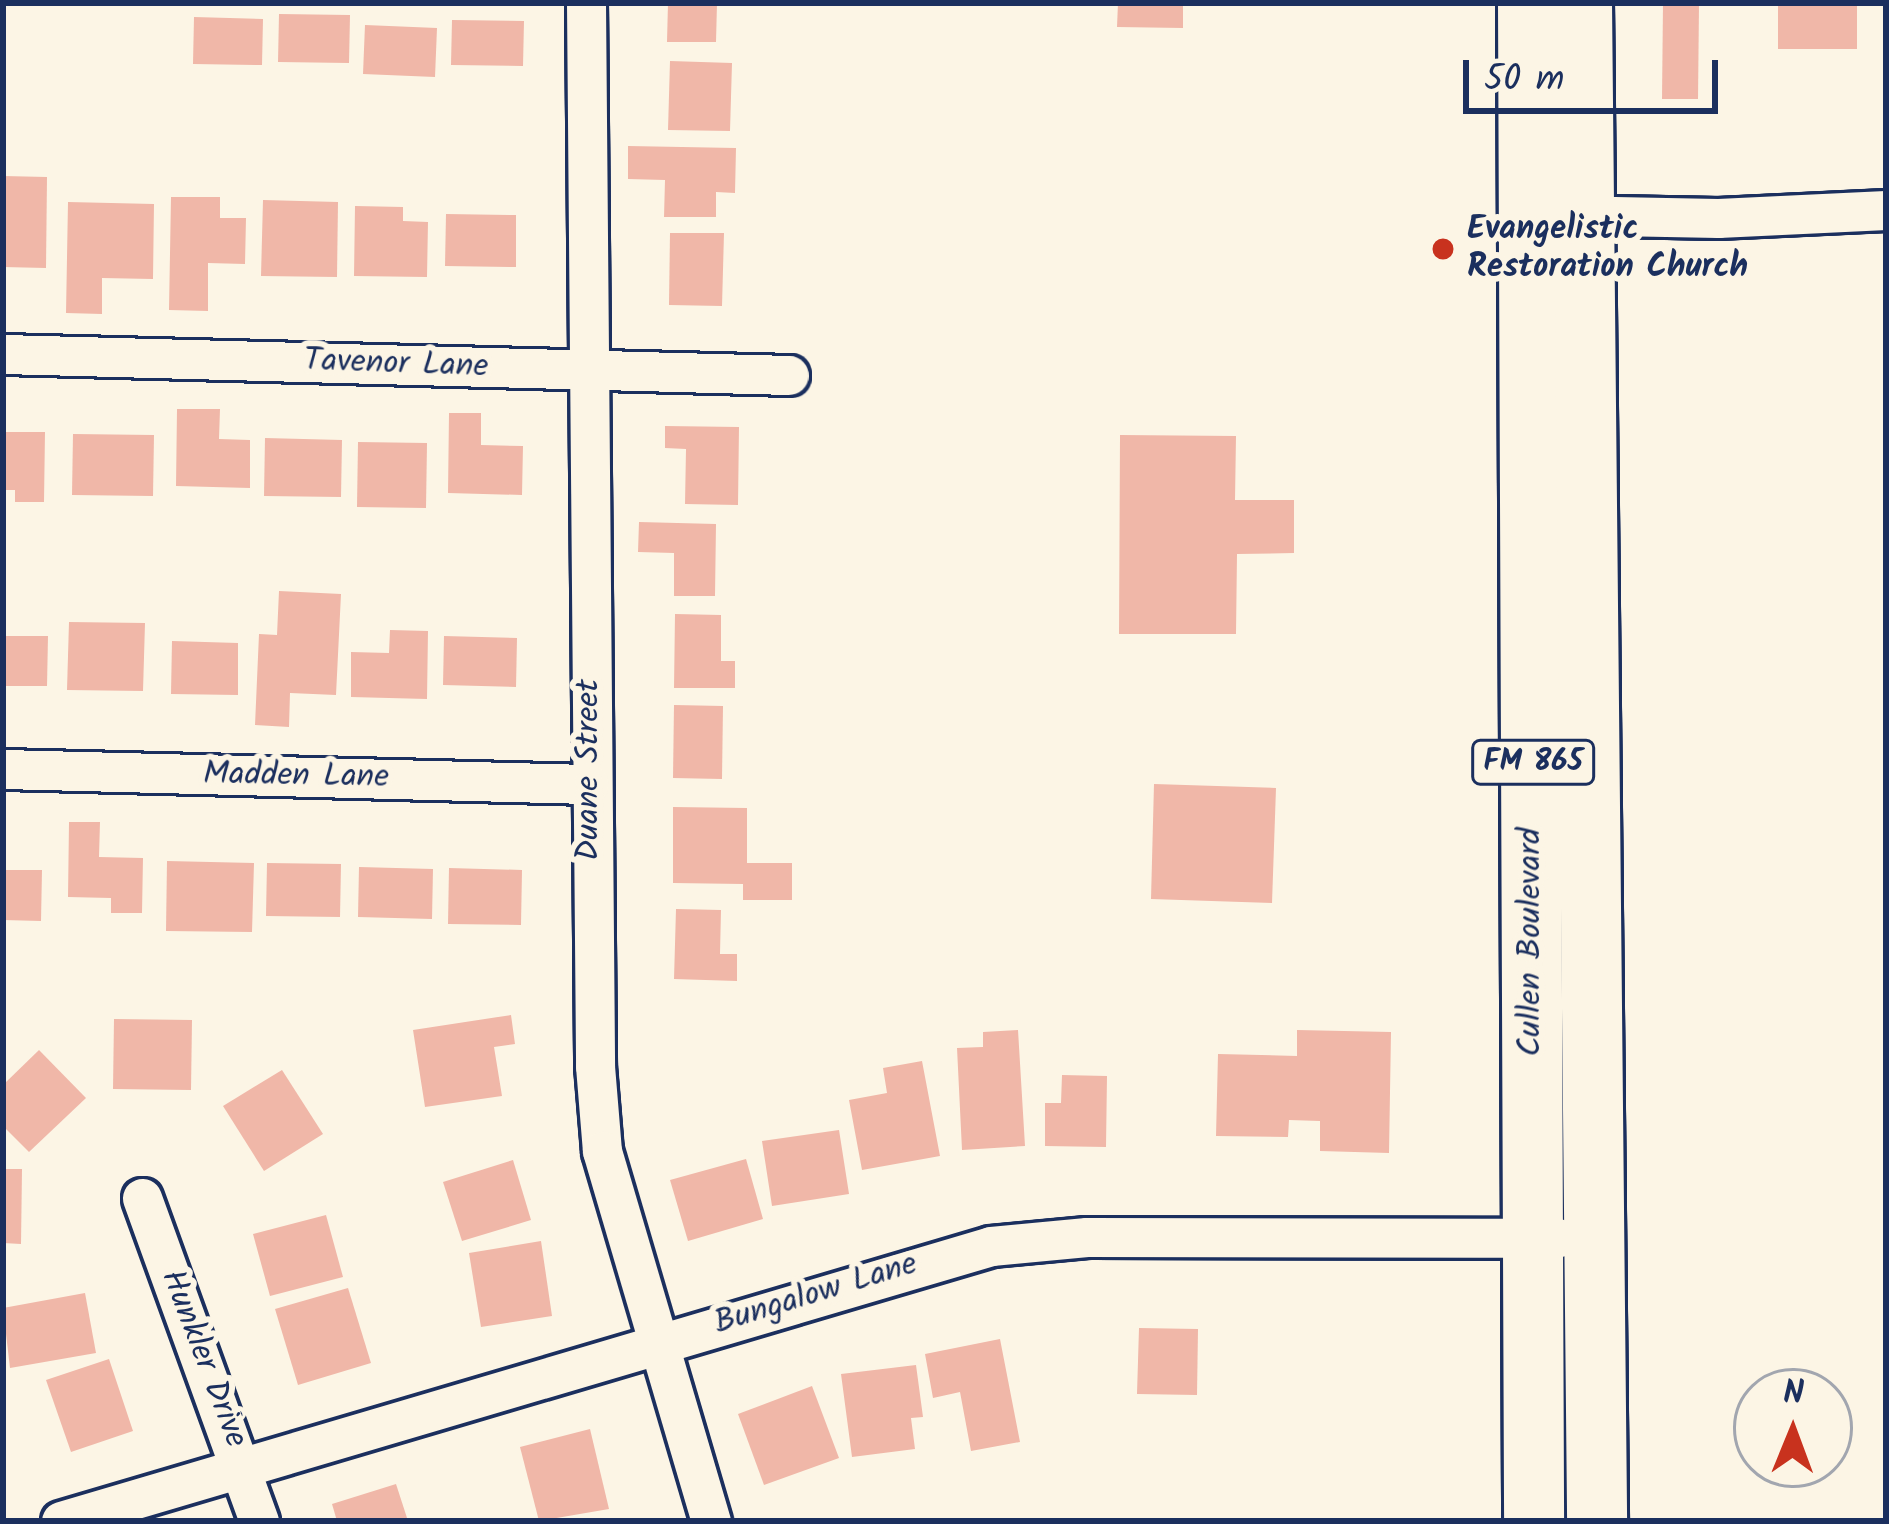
<!DOCTYPE html>
<style>
body{margin:0}
#map{position:relative;width:1889px;height:1524px;overflow:hidden;background:#fcf5e5;font-family:Kalam,sans-serif}
div>[style]{position:absolute}
[style*='--x']{left:calc(var(--x)*1px);top:calc(var(--y)*1px);width:calc(var(--w)*1px);rotate:calc(var(--a)*1deg)}
.building>*{inset:0;background:#f0b7a8}
.roads{filter:drop-shadow(3px 0 #1b2f5e) drop-shadow(-3px 0 #1b2f5e) drop-shadow(0 3px #1b2f5e) drop-shadow(0 -3px #1b2f5e)}
.street>*{height:39px;margin:-19.5px;padding:0 19.5px;transform-origin:19.5px;border-radius:19.5px;background:#fcf5e5}
.primary>*{height:60px;margin:-30px;padding:0 30px;transform-origin:30px;border-radius:30px;background:#fcf5e5}
.dots>*{width:33px;height:33px;translate:-50% -50%;box-sizing:border-box;border:6px solid #fcf5e5;border-radius:50%}
span{translate:-50% -50%;white-space:nowrap;text-align:center;line-height:1.15;-webkit-text-stroke:12px #fcf5e5;paint-order:stroke}
.shield-label span{padding:3px 9px;background:#fcf5e5;border:3px solid;border-radius:9px;-webkit-text-stroke-width:0}
.shield-label{font-size:30px;color:#1b2f5e;font-weight:700}
.poi-label{font-size:33px;color:#1b2f5e;font-weight:700}
.left{translate:0 -50%;text-align:left}
.street-label{font-size:33px;color:#1b2f5e}
.frame{position:absolute;inset:0;border:6px solid #1b2f5e;pointer-events:none}
.north{position:absolute;left:1733px;top:1368px;width:120px;height:120px;box-sizing:border-box;background:#fcf5e5;border:3px solid #a2a6af;border-radius:50%;rotate:1deg;font-size:33px;font-weight:700;line-height:48px;text-align:center;color:#1b2f5e}
.north::after{content:'';display:block;margin:auto;width:42px;height:54px;background:#c8321e;clip-path:polygon(50% 0,100% 100%,50% 72%,0 100%)}
.scale{position:absolute;left:1463px;top:60px;width:255px;height:54px;box-sizing:border-box;border:6px solid #1b2f5e;border-top:0;padding-left:15px;font-size:36px;line-height:42px;white-space:nowrap;color:#1b2f5e;-webkit-text-stroke:9px #fcf5e5;paint-order:stroke}
</style>
<div id="map">
<div class="building">
<div style="clip-path:polygon(668px 3px,717px 3px,716px 42px,667px 42px)"></div>
<div style="clip-path:polygon(1118px 3px,1183px 3px,1183px 28px,1117px 27px)"></div>
<div style="clip-path:polygon(1663px 3px,1699px 3px,1698px 99px,1662px 99px)"></div>
<div style="clip-path:polygon(1778px 3px,1857px 3px,1857px 49px,1778px 49px)"></div>
<div style="clip-path:polygon(279px 14px,350px 15px,349px 63px,278px 62px)"></div>
<div style="clip-path:polygon(194px 17px,263px 19px,262px 65px,193px 64px)"></div>
<div style="clip-path:polygon(452px 20px,524px 21px,523px 66px,451px 65px)"></div>
<div style="clip-path:polygon(365px 25px,437px 28px,435px 77px,363px 74px)"></div>
<div style="clip-path:polygon(670px 61px,732px 63px,730px 131px,668px 130px)"></div>
<div style="clip-path:polygon(628px 146px,736px 148px,735px 193px,716px 192px,716px 217px,664px 217px,665px 180px,628px 179px)"></div>
<div style="clip-path:polygon(3px 176px,47px 177px,46px 268px,3px 267px)"></div>
<div style="clip-path:polygon(171px 197px,220px 197px,220px 218px,246px 218px,245px 264px,208px 263px,208px 311px,169px 310px)"></div>
<div style="clip-path:polygon(263px 200px,338px 202px,337px 277px,261px 276px)"></div>
<div style="clip-path:polygon(68px 202px,154px 204px,153px 279px,102px 278px,102px 314px,66px 313px)"></div>
<div style="clip-path:polygon(355px 206px,403px 207px,403px 221px,428px 222px,427px 277px,354px 276px)"></div>
<div style="clip-path:polygon(446px 214px,516px 215px,516px 267px,445px 266px)"></div>
<div style="clip-path:polygon(670px 233px,724px 233px,722px 306px,669px 305px)"></div>
<div style="clip-path:polygon(177px 409px,220px 409px,219px 439px,250px 440px,250px 488px,176px 486px)"></div>
<div style="clip-path:polygon(449px 413px,481px 413px,481px 445px,523px 446px,522px 495px,448px 493px)"></div>
<div style="clip-path:polygon(665px 426px,739px 427px,738px 505px,685px 504px,686px 449px,665px 448px)"></div>
<div style="clip-path:polygon(3px 432px,45px 432px,44px 502px,15px 502px,15px 490px,3px 490px)"></div>
<div style="clip-path:polygon(73px 434px,154px 435px,153px 496px,72px 495px)"></div>
<div style="clip-path:polygon(1120px 435px,1236px 436px,1235px 500px,1294px 500px,1294px 553px,1237px 554px,1236px 634px,1119px 634px)"></div>
<div style="clip-path:polygon(265px 438px,342px 440px,341px 497px,264px 496px)"></div>
<div style="clip-path:polygon(358px 442px,427px 443px,426px 508px,357px 507px)"></div>
<div style="clip-path:polygon(639px 522px,716px 524px,715px 596px,674px 596px,674px 553px,638px 552px)"></div>
<div style="clip-path:polygon(279px 591px,341px 594px,336px 695px,290px 693px,289px 727px,255px 725px,259px 634px,277px 635px)"></div>
<div style="clip-path:polygon(675px 614px,721px 615px,721px 661px,735px 661px,735px 688px,674px 688px)"></div>
<div style="clip-path:polygon(69px 622px,145px 623px,143px 691px,67px 690px)"></div>
<div style="clip-path:polygon(390px 630px,428px 631px,427px 699px,351px 697px,351px 652px,389px 653px)"></div>
<div style="clip-path:polygon(3px 636px,48px 636px,47px 686px,3px 686px)"></div>
<div style="clip-path:polygon(444px 636px,517px 638px,516px 687px,443px 685px)"></div>
<div style="clip-path:polygon(172px 641px,238px 643px,238px 695px,171px 694px)"></div>
<div style="clip-path:polygon(674px 705px,723px 706px,722px 779px,673px 778px)"></div>
<div style="clip-path:polygon(1154px 784px,1276px 788px,1272px 903px,1151px 899px)"></div>
<div style="clip-path:polygon(673px 807px,747px 808px,747px 863px,792px 863px,792px 900px,743px 900px,743px 884px,673px 883px)"></div>
<div style="clip-path:polygon(69px 822px,100px 822px,99px 857px,143px 858px,142px 913px,111px 913px,111px 898px,68px 897px)"></div>
<div style="clip-path:polygon(167px 861px,254px 863px,252px 932px,166px 931px)"></div>
<div style="clip-path:polygon(267px 863px,341px 864px,340px 917px,266px 916px)"></div>
<div style="clip-path:polygon(359px 867px,433px 869px,432px 919px,358px 917px)"></div>
<div style="clip-path:polygon(449px 868px,522px 870px,521px 925px,448px 924px)"></div>
<div style="clip-path:polygon(3px 870px,42px 870px,41px 921px,3px 920px)"></div>
<div style="clip-path:polygon(676px 909px,721px 910px,720px 954px,737px 954px,737px 981px,674px 979px)"></div>
<div style="clip-path:polygon(511px 1015px,515px 1044px,494px 1047px,502px 1096px,425px 1107px,413px 1030px)"></div>
<div style="clip-path:polygon(114px 1019px,192px 1020px,191px 1090px,113px 1089px)"></div>
<div style="clip-path:polygon(1018px 1030px,1025px 1146px,962px 1150px,957px 1048px,983px 1047px,983px 1032px)"></div>
<div style="clip-path:polygon(1297px 1030px,1391px 1032px,1389px 1153px,1320px 1151px,1320px 1121px,1289px 1120px,1288px 1137px,1216px 1136px,1218px 1054px,1297px 1056px)"></div>
<div style="clip-path:polygon(39px 1050px,86px 1098px,29px 1152px,3px 1126px,3px 1085px)"></div>
<div style="clip-path:polygon(922px 1061px,940px 1156px,862px 1170px,849px 1100px,887px 1093px,883px 1068px)"></div>
<div style="clip-path:polygon(282px 1070px,323px 1134px,264px 1171px,223px 1106px)"></div>
<div style="clip-path:polygon(1062px 1075px,1107px 1076px,1106px 1147px,1045px 1146px,1045px 1103px,1061px 1103px)"></div>
<div style="clip-path:polygon(839px 1130px,849px 1194px,772px 1206px,762px 1141px)"></div>
<div style="clip-path:polygon(746px 1159px,763px 1219px,688px 1241px,670px 1180px)"></div>
<div style="clip-path:polygon(513px 1160px,531px 1220px,462px 1241px,443px 1182px)"></div>
<div style="clip-path:polygon(3px 1169px,22px 1169px,21px 1244px,3px 1243px)"></div>
<div style="clip-path:polygon(326px 1215px,343px 1277px,270px 1296px,253px 1234px)"></div>
<div style="clip-path:polygon(541px 1241px,552px 1316px,481px 1327px,469px 1253px)"></div>
<div style="clip-path:polygon(348px 1288px,371px 1363px,298px 1385px,275px 1309px)"></div>
<div style="clip-path:polygon(85px 1293px,96px 1353px,10px 1368px,3px 1308px)"></div>
<div style="clip-path:polygon(1139px 1328px,1198px 1329px,1197px 1395px,1137px 1394px)"></div>
<div style="clip-path:polygon(1000px 1339px,1020px 1442px,971px 1451px,960px 1392px,933px 1398px,925px 1354px)"></div>
<div style="clip-path:polygon(109px 1359px,133px 1431px,71px 1452px,46px 1380px)"></div>
<div style="clip-path:polygon(916px 1365px,923px 1417px,911px 1418px,915px 1449px,852px 1457px,841px 1374px)"></div>
<div style="clip-path:polygon(812px 1386px,839px 1458px,764px 1485px,738px 1414px)"></div>
<div style="clip-path:polygon(590px 1429px,609px 1509px,539px 1521px,520px 1447px)"></div>
<div style="clip-path:polygon(396px 1484px,408px 1521px,337px 1521px,332px 1504px)"></div>
</div>
<div class="roads">
<div class="street">
<div style="--x:586;--y:3;--w:1063;--a:89.51"></div>
<div style="--x:595;--y:1066;--w:85;--a:85.3"></div>
<div style="--x:602;--y:1151;--w:386;--a:73.6"></div>
<div style="--x:1562;--y:215;--w:156;--a:1.1"></div>
<div style="--x:1718;--y:218;--w:168;--a:-2.7"></div>
<div style="--x:3;--y:354;--w:786;--a:1.53"></div>
<div style="--x:3;--y:769;--w:586;--a:1.47"></div>
<div style="--x:142;--y:1198;--w:344;--a:70.1"></div>
<div style="--x:61;--y:1521;--w:970;--a:-16.47"></div>
<div style="--x:991;--y:1246;--w:96;--a:-5.4"></div>
<div style="--x:1087;--y:1237;--w:470;--a:0.1"></div>
</div>
<div class="primary">
<div style="--x:1528;--y:3;--w:1518;--a:89.77"></div>
<div style="--x:1582;--y:3;--w:1518;--a:89.43"></div>
</div>
</div>
<div class="dots">
<div style="left:1443px;top:249px;background:#c8321e"></div>
</div>
<div class="shield-label">
<span style="left:1533px;top:762px">FM 865</span>
</div>
<div class="poi-label">
<span class="left" style="left:1467px;top:249px">Evangelistic<br>Restoration Church</span>
</div>
<div class="street-label">
<span style="left:396px;top:365px;rotate:2deg">Tavenor Lane</span>
<span style="left:590px;top:770px;rotate:-90deg">Duane Street</span>
<span style="left:296px;top:777px;rotate:1deg">Madden Lane</span>
<span style="left:1532px;top:942px;rotate:-90deg">Cullen Boulevard</span>
<span style="left:816px;top:1295px;rotate:-17deg">Bungalow Lane</span>
<span style="left:203px;top:1359px;rotate:69deg">Hunkler Drive</span>
</div>
<div class="frame"></div>
<div class="north">N</div>
<div class="scale">50 m</div>
</div>
